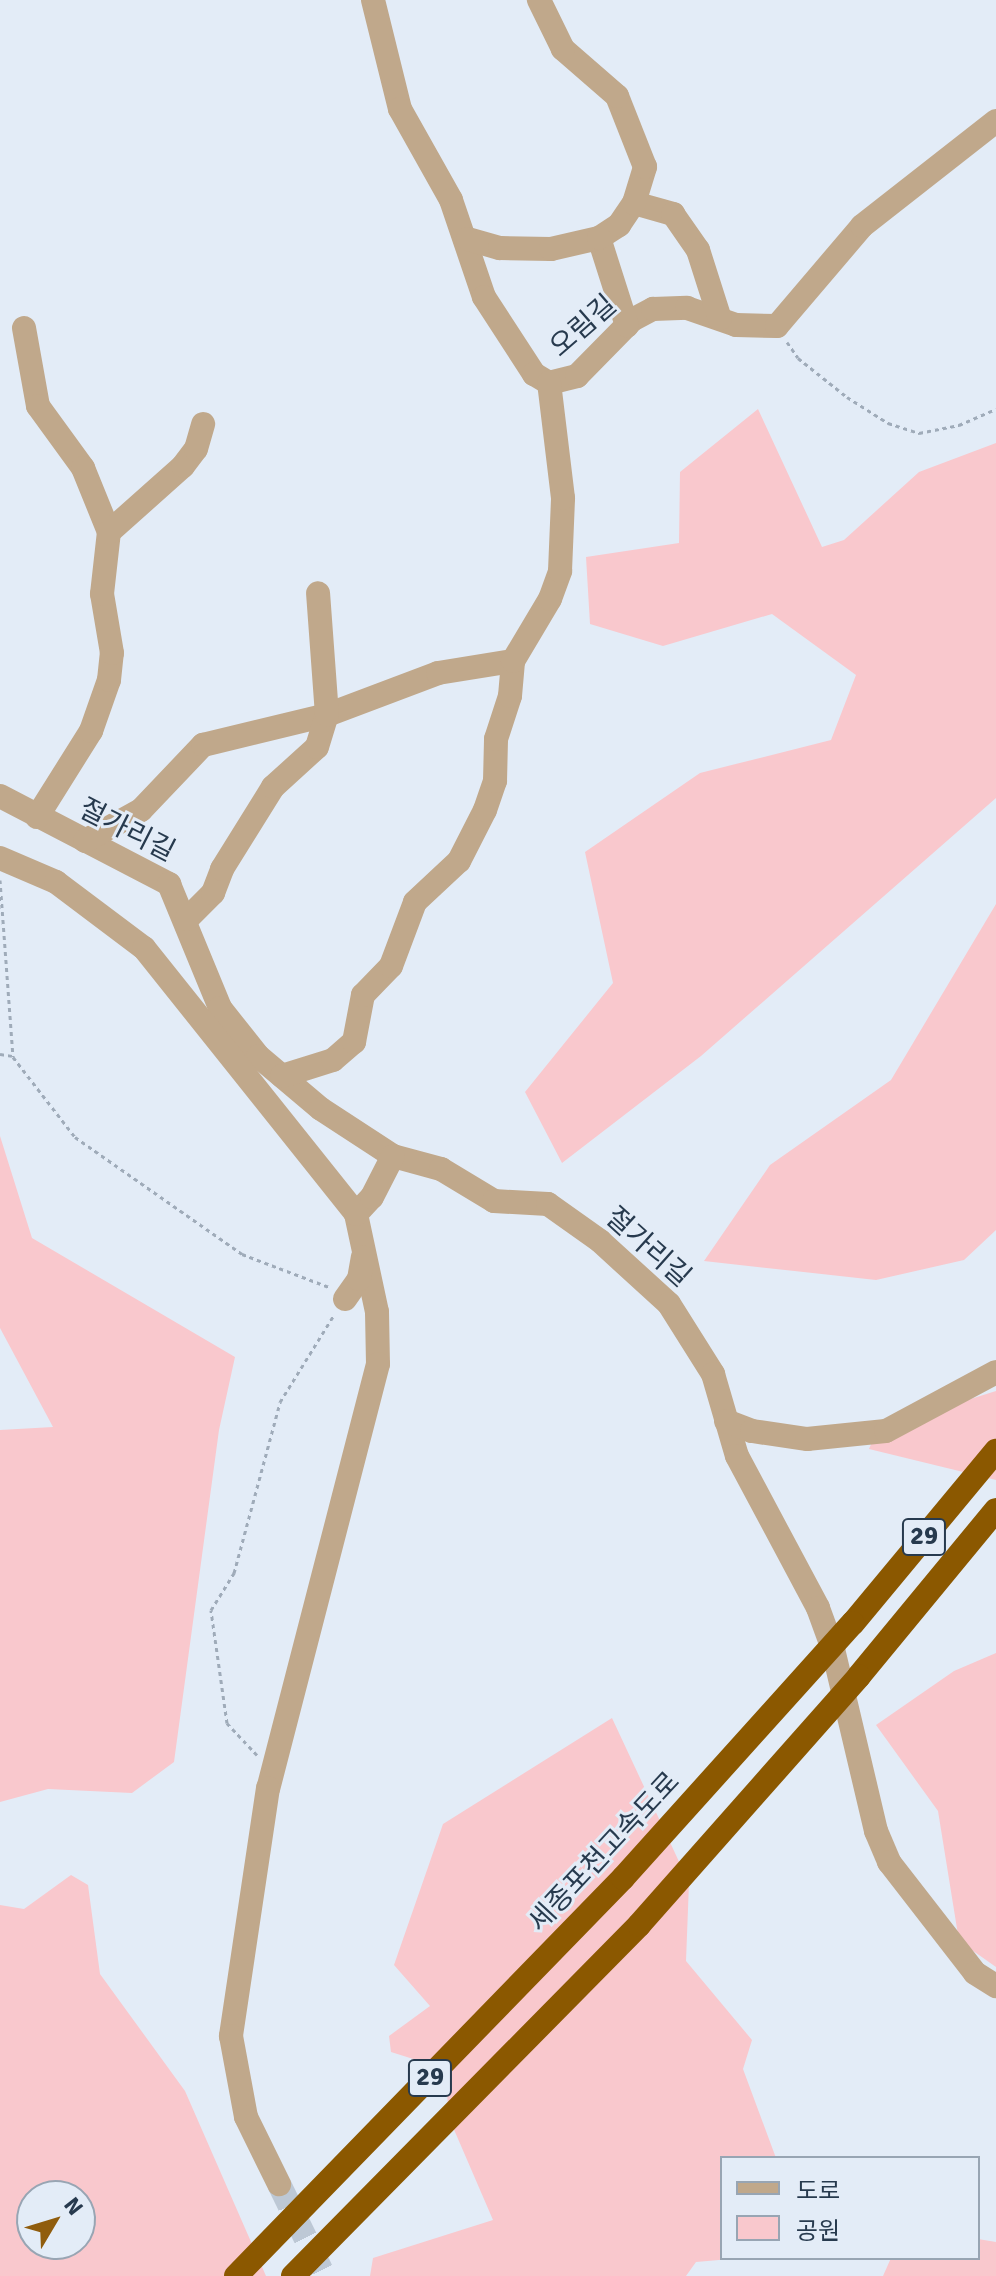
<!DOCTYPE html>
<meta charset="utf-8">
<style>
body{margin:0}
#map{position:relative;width:996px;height:2276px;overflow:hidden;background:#e3ecf7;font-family:Signika,"Noto Sans KR",sans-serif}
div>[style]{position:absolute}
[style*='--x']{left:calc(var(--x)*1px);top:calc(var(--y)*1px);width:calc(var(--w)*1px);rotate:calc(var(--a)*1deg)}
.green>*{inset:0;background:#f9c8cd}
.minor-tunnel>*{height:24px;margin-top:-12px;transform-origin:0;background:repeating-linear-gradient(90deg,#bdc8d5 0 24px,transparent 0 36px)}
.path>*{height:3px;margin-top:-1.5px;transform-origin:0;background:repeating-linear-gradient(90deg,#9fabb9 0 4px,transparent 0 8px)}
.minor>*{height:24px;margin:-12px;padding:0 12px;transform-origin:12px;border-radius:12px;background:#c0a88b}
.highway>*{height:24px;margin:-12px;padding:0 12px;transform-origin:12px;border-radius:12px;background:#8b5800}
.highway-bridge>*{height:24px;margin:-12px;padding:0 12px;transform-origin:12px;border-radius:12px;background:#8b5800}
span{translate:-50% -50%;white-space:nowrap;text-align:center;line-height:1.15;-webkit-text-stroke:6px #e3ecf7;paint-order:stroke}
.shield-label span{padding:2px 6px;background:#e3ecf7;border:2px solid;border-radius:6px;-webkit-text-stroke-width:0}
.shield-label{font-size:26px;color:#273a4e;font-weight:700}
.street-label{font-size:28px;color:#273a4e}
.legend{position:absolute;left:720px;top:2156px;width:260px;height:104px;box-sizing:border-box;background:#e3ecf7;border:2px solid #98a5b3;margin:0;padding:10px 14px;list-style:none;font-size:24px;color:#273a4e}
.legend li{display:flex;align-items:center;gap:16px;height:40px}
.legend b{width:40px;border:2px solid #98a5b3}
.north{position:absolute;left:16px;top:2180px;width:80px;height:80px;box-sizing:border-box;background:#e3ecf7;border:2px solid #98a5b3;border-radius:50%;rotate:52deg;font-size:22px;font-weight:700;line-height:32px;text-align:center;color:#273a4e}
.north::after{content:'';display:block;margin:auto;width:28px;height:36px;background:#905d0d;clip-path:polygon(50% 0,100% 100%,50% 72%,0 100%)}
</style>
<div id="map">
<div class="green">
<div style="clip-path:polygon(758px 409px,822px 547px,844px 540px,919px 472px,996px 443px,996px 798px,701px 1056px,562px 1163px,525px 1092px,613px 983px,585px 852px,700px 773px,831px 740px,856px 675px,772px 614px,663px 646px,590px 624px,586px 557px,679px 543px,680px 472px)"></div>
<div style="clip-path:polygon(996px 904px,996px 1230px,964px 1260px,876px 1280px,704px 1261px,770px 1165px,891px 1080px)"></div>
<div style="clip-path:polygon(0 1136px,32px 1238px,235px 1357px,219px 1430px,174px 1762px,132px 1793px,48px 1789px,0 1802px,0 1430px,53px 1427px,0 1328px)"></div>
<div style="clip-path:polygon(996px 1391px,996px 1480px,869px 1449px,878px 1428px)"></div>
<div style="clip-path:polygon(996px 1653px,996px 1967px,959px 1941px,938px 1811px,876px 1725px,954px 1671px)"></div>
<div style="clip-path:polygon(612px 1718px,689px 1883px,686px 1961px,752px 2040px,743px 2069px,776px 2158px,722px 2158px,722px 2258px,742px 2258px,696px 2262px,686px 2276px,370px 2276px,373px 2258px,493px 2220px,449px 2118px,445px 2069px,391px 2052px,389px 2036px,430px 2006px,394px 1965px,443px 1824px)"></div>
<div style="clip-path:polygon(evenodd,71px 1875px,88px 1885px,100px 1974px,185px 2091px,266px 2276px,0 2276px,0 1905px,24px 1909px,71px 1875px,32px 2196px,80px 2196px,80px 2244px,32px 2244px,32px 2196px)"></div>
<div style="clip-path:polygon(978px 2239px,996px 2242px,996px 2276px,883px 2276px,891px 2258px,978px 2258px)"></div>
</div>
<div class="minor-tunnel">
<div style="--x:279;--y:2184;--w:102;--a:63.9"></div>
</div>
<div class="path">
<div style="--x:787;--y:342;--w:19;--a:55"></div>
<div style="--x:798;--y:358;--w:63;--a:38.5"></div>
<div style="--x:847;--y:397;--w:49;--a:32.4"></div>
<div style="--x:888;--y:423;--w:33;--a:18"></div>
<div style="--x:919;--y:433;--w:41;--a:-11.3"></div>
<div style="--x:959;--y:425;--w:40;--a:-23.4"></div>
<div style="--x:0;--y:880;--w:177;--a:85.8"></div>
<div style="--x:13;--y:1057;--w:101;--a:52.2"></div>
<div style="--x:75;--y:1137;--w:204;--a:35"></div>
<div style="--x:242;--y:1254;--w:93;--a:20.8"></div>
<div style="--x:0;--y:1054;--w:12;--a:9"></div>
<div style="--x:257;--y:1755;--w:44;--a:-133.2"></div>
<div style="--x:227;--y:1723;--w:114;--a:-98.1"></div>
<div style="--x:211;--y:1610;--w:44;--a:-58.1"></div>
<div style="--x:234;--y:1573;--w:177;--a:-74.9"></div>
<div style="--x:280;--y:1402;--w:102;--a:-58.2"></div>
</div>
<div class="minor">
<div style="--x:373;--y:0;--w:112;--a:76.1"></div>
<div style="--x:400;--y:109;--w:104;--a:60.7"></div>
<div style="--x:451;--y:200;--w:102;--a:71.2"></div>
<div style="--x:484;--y:297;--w:92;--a:57"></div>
<div style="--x:534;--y:374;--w:17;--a:31"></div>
<div style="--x:549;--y:383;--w:29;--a:-14"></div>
<div style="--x:577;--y:376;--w:78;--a:-45.5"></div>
<div style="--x:632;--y:320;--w:24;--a:-28"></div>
<div style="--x:653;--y:309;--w:34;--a:-2"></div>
<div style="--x:687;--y:308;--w:52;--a:19.1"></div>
<div style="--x:736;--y:325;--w:41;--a:1.4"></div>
<div style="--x:777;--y:326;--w:131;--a:-49.6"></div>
<div style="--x:862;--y:226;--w:170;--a:-38.1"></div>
<div style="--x:634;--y:203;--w:41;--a:15.8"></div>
<div style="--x:673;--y:214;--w:44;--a:55.2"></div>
<div style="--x:698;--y:250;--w:72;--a:72.3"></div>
<div style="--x:599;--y:238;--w:92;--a:72.3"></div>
<div style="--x:468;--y:239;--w:33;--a:16"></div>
<div style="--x:500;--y:248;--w:51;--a:1.1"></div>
<div style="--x:551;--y:249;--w:49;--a:-12.9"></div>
<div style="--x:599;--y:238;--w:24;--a:-33"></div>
<div style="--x:619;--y:225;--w:27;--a:-56"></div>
<div style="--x:634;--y:203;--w:38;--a:-73"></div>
<div style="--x:645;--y:167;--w:76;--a:-111.5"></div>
<div style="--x:617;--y:96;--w:72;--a:-139"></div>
<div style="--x:563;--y:49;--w:55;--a:-116.1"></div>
<div style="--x:24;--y:328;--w:79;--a:79.8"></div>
<div style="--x:38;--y:406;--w:77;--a:54"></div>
<div style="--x:83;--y:468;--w:69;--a:67.9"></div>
<div style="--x:0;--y:796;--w:191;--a:27.5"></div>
<div style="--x:169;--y:884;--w:134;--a:67.6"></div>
<div style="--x:220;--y:1008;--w:61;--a:51.6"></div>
<div style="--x:258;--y:1056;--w:82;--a:40.1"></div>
<div style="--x:321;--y:1109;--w:86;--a:33.1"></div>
<div style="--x:393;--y:1156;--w:50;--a:15.2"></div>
<div style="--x:441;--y:1169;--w:62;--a:31.1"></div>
<div style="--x:494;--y:1201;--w:54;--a:3.2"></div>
<div style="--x:548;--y:1204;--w:64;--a:35.4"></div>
<div style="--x:600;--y:1241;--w:93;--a:42.4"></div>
<div style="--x:669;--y:1304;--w:83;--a:57.8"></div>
<div style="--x:713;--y:1374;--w:85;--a:73.7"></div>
<div style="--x:737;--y:1456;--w:172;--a:61.9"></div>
<div style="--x:818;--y:1608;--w:44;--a:69.9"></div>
<div style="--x:833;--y:1649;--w:187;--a:76.7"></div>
<div style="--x:876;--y:1831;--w:34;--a:67"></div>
<div style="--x:889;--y:1862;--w:140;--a:52.2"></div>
<div style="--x:975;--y:1973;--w:25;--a:32"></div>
<div style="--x:37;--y:817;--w:102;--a:-57.9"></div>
<div style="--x:91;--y:731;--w:54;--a:-70.6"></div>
<div style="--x:109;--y:680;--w:27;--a:-84"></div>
<div style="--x:112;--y:653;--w:60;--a:-99.6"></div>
<div style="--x:102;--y:594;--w:62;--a:-83.6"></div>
<div style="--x:109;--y:532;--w:99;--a:-41.7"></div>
<div style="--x:183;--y:466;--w:21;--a:-53"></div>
<div style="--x:196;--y:449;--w:26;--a:-74"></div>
<div style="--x:85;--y:841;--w:64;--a:-29"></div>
<div style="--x:141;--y:810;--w:90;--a:-46.4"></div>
<div style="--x:203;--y:745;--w:128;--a:-13.6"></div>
<div style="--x:327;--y:715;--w:119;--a:-20.7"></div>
<div style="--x:438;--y:673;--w:76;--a:-9.1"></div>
<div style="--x:0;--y:858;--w:61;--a:23.2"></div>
<div style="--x:56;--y:882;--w:110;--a:36.9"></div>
<div style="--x:144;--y:948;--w:340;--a:51.4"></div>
<div style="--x:356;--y:1214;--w:100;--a:77.9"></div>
<div style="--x:377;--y:1312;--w:52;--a:88.9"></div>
<div style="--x:378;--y:1364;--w:438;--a:104.5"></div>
<div style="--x:268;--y:1788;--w:251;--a:98.5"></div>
<div style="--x:231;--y:2036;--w:82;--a:79.5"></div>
<div style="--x:246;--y:2117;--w:75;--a:63.8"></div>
<div style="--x:187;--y:919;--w:37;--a:-45"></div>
<div style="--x:213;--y:893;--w:26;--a:-69"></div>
<div style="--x:222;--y:869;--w:97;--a:-58.1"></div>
<div style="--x:273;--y:787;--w:59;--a:-42.3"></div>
<div style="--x:317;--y:747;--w:34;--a:-73"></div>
<div style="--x:327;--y:715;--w:122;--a:-94.2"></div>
<div style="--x:282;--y:1076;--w:53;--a:-17.4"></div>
<div style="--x:333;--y:1060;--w:28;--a:-41"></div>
<div style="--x:354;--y:1042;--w:48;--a:-79.2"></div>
<div style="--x:363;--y:995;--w:40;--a:-46"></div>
<div style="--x:391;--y:966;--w:68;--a:-69.4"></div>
<div style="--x:415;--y:902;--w:60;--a:-43"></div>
<div style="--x:459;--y:861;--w:57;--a:-63"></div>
<div style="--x:485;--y:810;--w:31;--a:-71"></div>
<div style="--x:495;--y:781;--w:42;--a:-88.6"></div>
<div style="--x:496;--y:739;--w:45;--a:-72"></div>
<div style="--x:510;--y:696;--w:35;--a:-85"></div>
<div style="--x:513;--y:661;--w:72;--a:-59.2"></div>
<div style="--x:550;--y:599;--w:30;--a:-70"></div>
<div style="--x:560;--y:571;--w:73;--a:-87.6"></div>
<div style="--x:563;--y:498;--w:116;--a:-96.9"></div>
<div style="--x:356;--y:1214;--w:23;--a:-47"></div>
<div style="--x:372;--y:1197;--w:46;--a:-62.9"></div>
<div style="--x:345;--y:1299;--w:24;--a:-55"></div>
<div style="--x:359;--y:1279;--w:22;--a:-80"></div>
<div style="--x:726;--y:1421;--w:28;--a:21"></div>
<div style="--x:752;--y:1431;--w:56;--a:8.3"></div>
<div style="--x:807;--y:1439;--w:79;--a:-5.8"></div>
<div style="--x:886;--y:1431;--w:125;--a:-28.2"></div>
</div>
<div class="highway">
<div style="--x:853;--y:1623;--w:224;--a:-50.3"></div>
<div style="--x:859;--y:1676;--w:215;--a:-50.5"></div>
<div style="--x:236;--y:2276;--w:555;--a:-45.8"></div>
<div style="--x:293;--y:2276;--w:493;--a:-45.4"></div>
</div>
<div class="highway-bridge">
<div style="--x:623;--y:1878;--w:343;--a:-48"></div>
<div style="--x:639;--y:1925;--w:332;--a:-48.5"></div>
</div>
<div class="shield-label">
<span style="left:924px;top:1537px">29</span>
<span style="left:430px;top:2078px">29</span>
</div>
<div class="street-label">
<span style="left:583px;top:326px;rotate:-41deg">오림길</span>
<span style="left:127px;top:830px;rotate:27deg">절가리길</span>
<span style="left:648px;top:1247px;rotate:42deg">절가리길</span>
<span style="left:604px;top:1852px;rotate:-47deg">세종포천고속도로</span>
</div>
<ul class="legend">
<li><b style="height:10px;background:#c0a88b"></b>도로</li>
<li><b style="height:22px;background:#f9c8cd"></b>공원</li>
</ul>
<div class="north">N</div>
</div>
